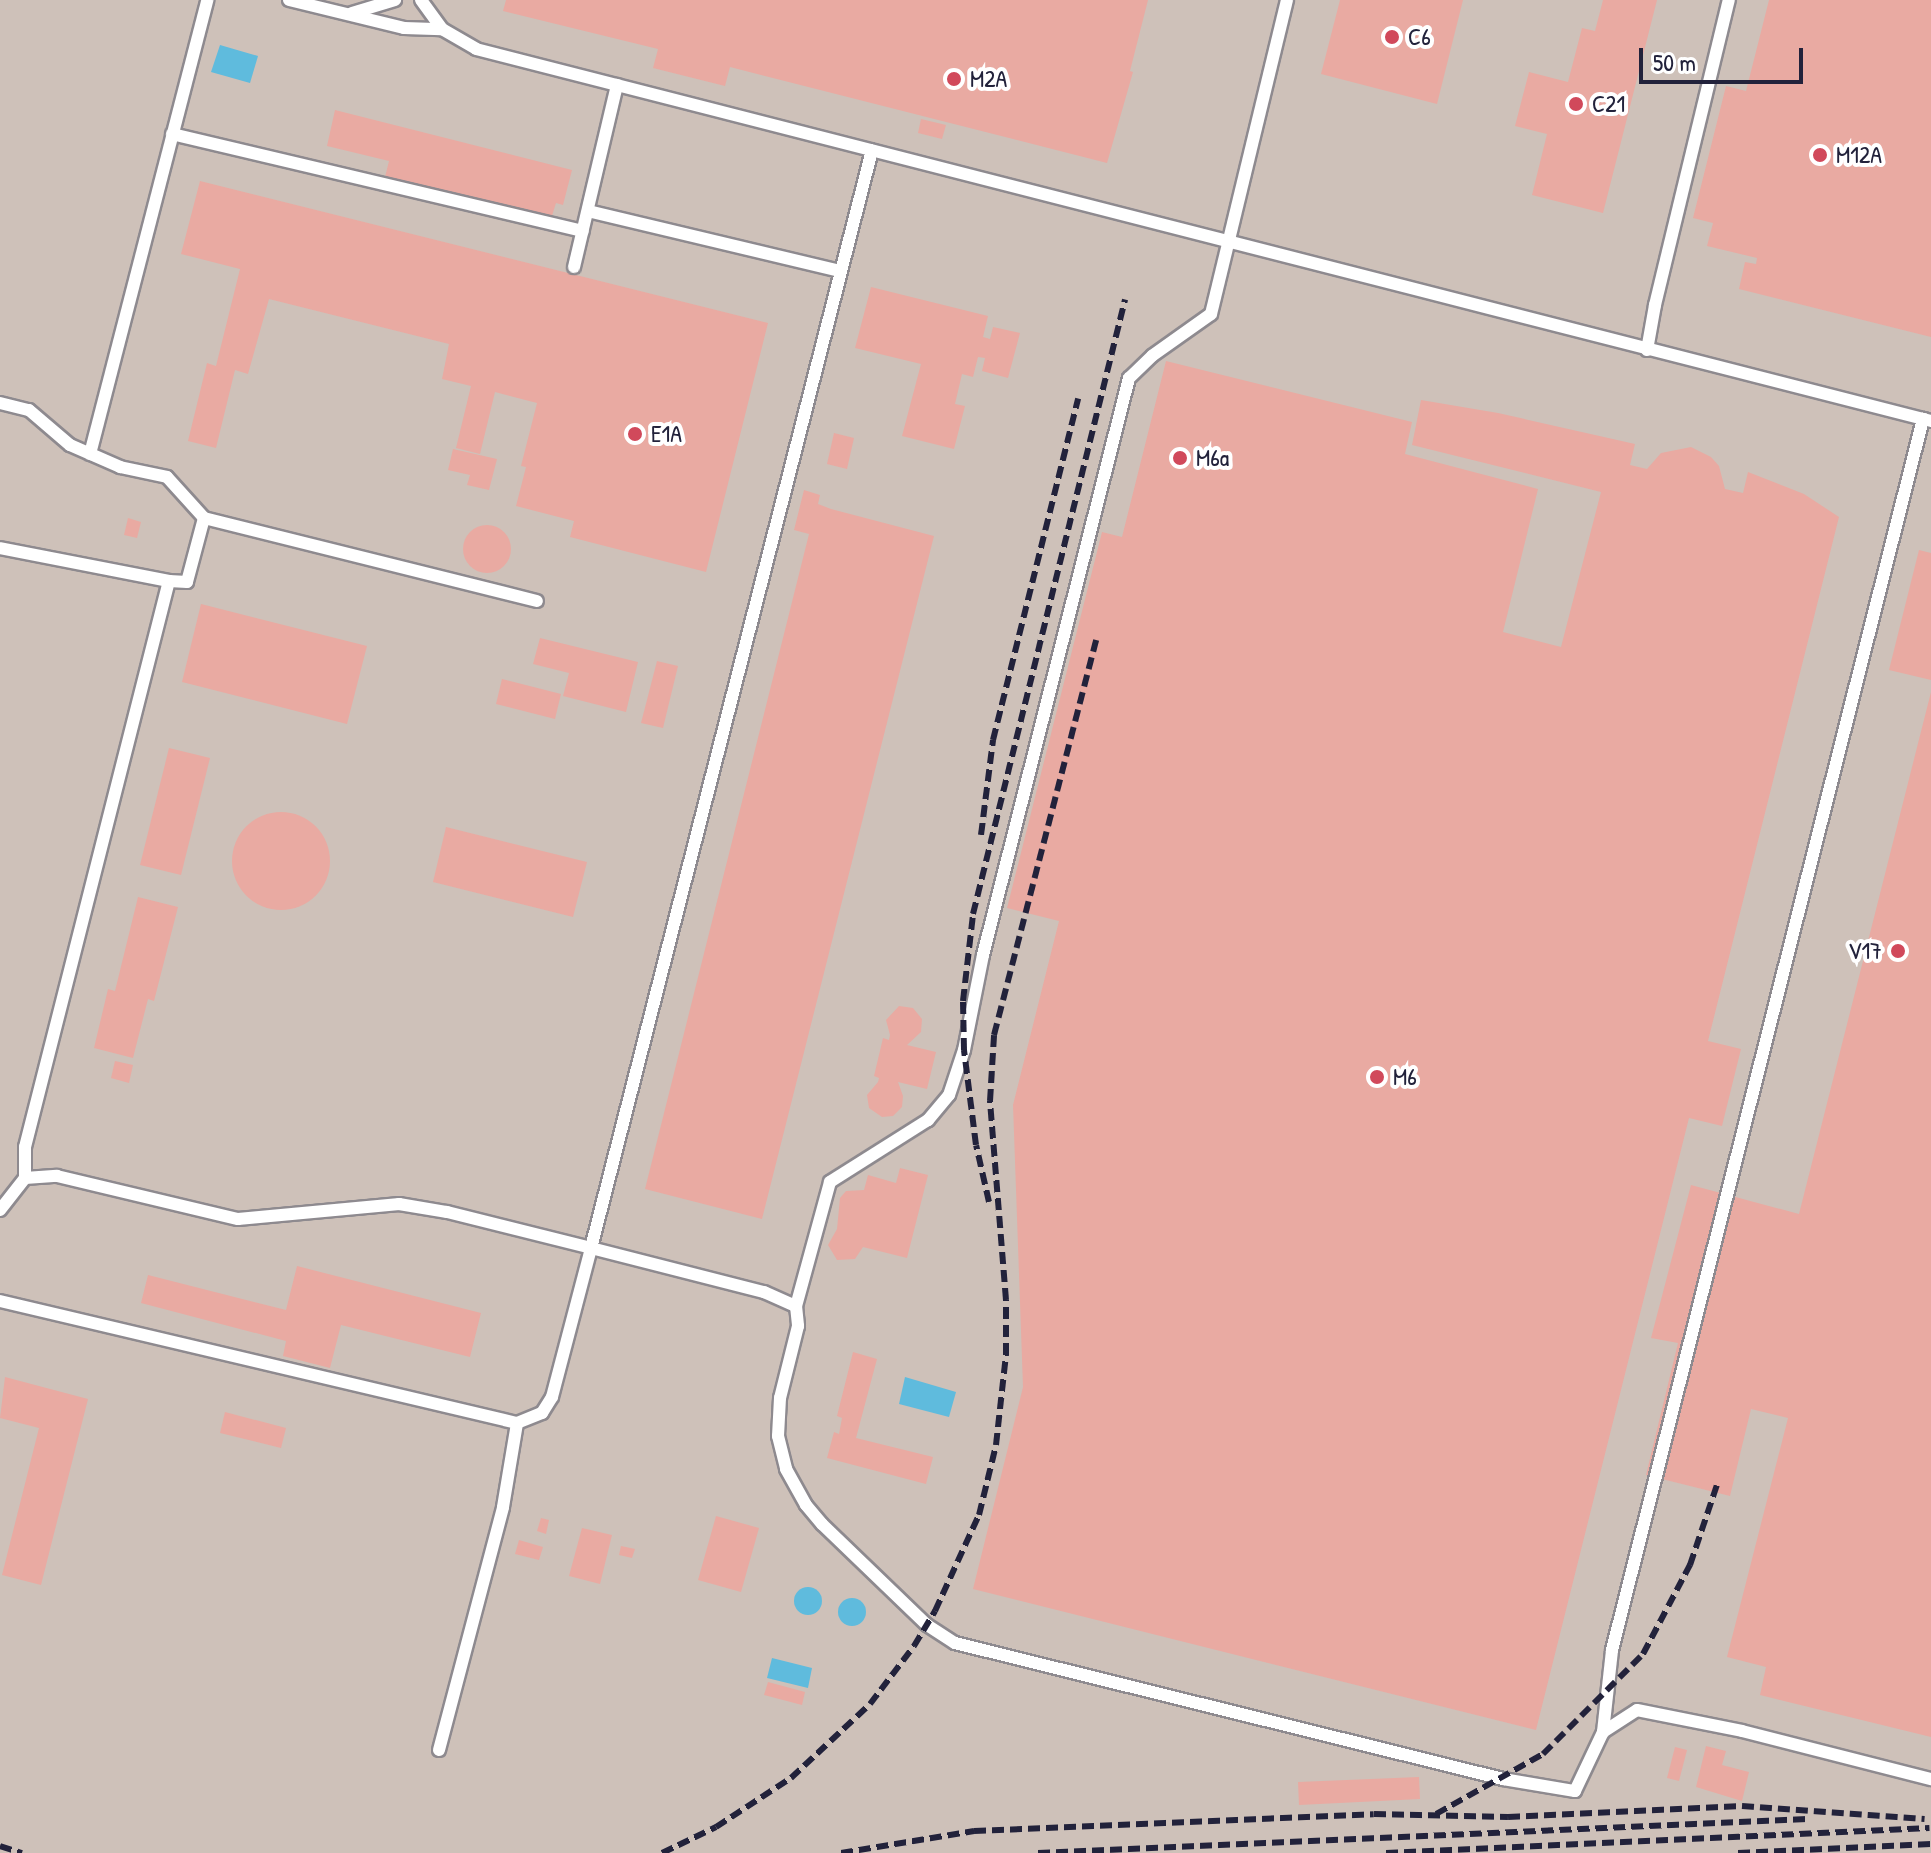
<!DOCTYPE html>
<style>
body{margin:0}
#map{position:relative;width:1931px;height:1853px;overflow:hidden;background:#f9f1e3;font-family:"Patrick Hand",sans-serif}
div>[style]{position:absolute}
[style*='--x']{left:calc(var(--x)*1px);top:calc(var(--y)*1px);width:calc(var(--w)*1px);rotate:calc(var(--a)*1deg)}
.industrial>*{inset:0;background:#cec1b9}
.water>*{inset:0;background:#5fbbdd}
.round{border-radius:50%}
.building>*{inset:0;background:#e9aaa2}
.roads{filter:drop-shadow(2px 0 #8e8a8f) drop-shadow(-2px 0 #8e8a8f) drop-shadow(0 2px #8e8a8f) drop-shadow(0 -2px #8e8a8f)}
.service>*{height:12px;margin:-6px;padding:0 6px;transform-origin:6px;border-radius:6px;background:#fff}
.rail>*{height:6px;margin-top:-3px;transform-origin:0;background:repeating-linear-gradient(90deg,#22223b 0 12px,transparent 0 18px)}
.dots>*{width:22px;height:22px;translate:-50% -50%;box-sizing:border-box;border:4px solid #fff;border-radius:50%}
span{translate:-50% -50%;white-space:nowrap;text-align:center;line-height:1.15;-webkit-text-stroke:8px #fff;paint-order:stroke}
.poi-label{font-size:24px;color:#22223b}
.left{translate:0 -50%;text-align:left}
.right{translate:-100% -50%;text-align:right}
.scale{position:absolute;left:1639px;top:48px;width:164px;height:36px;box-sizing:border-box;border:4px solid #22223b;border-top:0;padding-left:10px;font-size:24px;line-height:28px;white-space:nowrap;color:#22223b;-webkit-text-stroke:6px #fff;paint-order:stroke}
</style>
<div id="map">
<div class="industrial">
<div style="clip-path:polygon(0 0,1931px 0,1931px 1853px,0 1853px)"></div>
</div>
<div class="water">
<div style="clip-path:polygon(220px 45px,258px 56px,250px 83px,211px 72px)"></div>
<div style="clip-path:polygon(905px 1377px,956px 1392px,949px 1417px,899px 1404px)"></div>
<div class="round" style="left:794px;top:1587px;width:28px;height:28px"></div>
<div class="round" style="left:838px;top:1598px;width:28px;height:28px"></div>
<div style="clip-path:polygon(772px 1658px,812px 1668px,808px 1688px,767px 1678px)"></div>
</div>
<div class="building">
<div style="clip-path:polygon(506px 0,1148px 0,1130px 71px,1133px 72px,1107px 163px,730px 67px,725px 86px,653px 68px,658px 49px,503px 11px)"></div>
<div style="clip-path:polygon(1340px 0,1463px 0,1437px 104px,1321px 74px)"></div>
<div style="clip-path:polygon(1603px 0,1657px 0,1603px 213px,1532px 195px,1547px 134px,1515px 126px,1529px 72px,1568px 82px,1582px 28px,1595px 31px)"></div>
<div style="clip-path:polygon(1769px 0,1931px 0,1931px 337px,1739px 289px,1745px 262px,1756px 264px,1757px 258px,1707px 246px,1713px 223px,1693px 218px,1726px 86px,1746px 91px)"></div>
<div style="clip-path:polygon(335px 110px,572px 170px,563px 205px,556px 203px,551px 219px,385px 177px,389px 161px,327px 146px)"></div>
<div style="clip-path:polygon(921px 119px,946px 125px,942px 139px,918px 133px)"></div>
<div style="clip-path:polygon(200px 181px,768px 323px,706px 572px,570px 537px,574px 521px,516px 506px,526px 467px,521px 466px,537px 403px,495px 392px,480px 454px,456px 448px,471px 386px,442px 379px,449px 344px,269px 299px,248px 374px,235px 370px,216px 448px,188px 441px,207px 363px,216px 366px,240px 269px,181px 254px)"></div>
<div style="clip-path:polygon(871px 287px,988px 316px,983px 337px,990px 339px,993px 327px,1020px 333px,1008px 378px,982px 371px,985px 358px,978px 357px,973px 377px,962px 374px,955px 404px,965px 406px,954px 449px,902px 436px,921px 364px,855px 348px)"></div>
<div style="clip-path:polygon(1166px 361px,1412px 422px,1405px 454px,1538px 489px,1503px 632px,1561px 647px,1601px 492px,1412px 445px,1421px 400px,1498px 413px,1635px 444px,1630px 465px,1647px 469px,1661px 453px,1691px 447px,1711px 457px,1719px 466px,1725px 489px,1743px 493px,1748px 472px,1804px 494px,1839px 517px,1708px 1041px,1741px 1049px,1722px 1126px,1689px 1118px,1536px 1730px,973px 1589px,1023px 1387px,1013px 1105px,1059px 921px,1007px 908px,1102px 532px,1122px 537px)"></div>
<div style="clip-path:polygon(834px 433px,854px 438px,847px 469px,827px 464px)"></div>
<div style="clip-path:polygon(453px 449px,497px 459px,489px 490px,467px 485px,470px 475px,448px 470px)"></div>
<div style="clip-path:polygon(804px 490px,820px 495px,818px 504px,831px 509px,934px 536px,762px 1219px,645px 1189px,809px 534px,794px 530px)"></div>
<div style="clip-path:polygon(128px 518px,141px 522px,137px 538px,124px 535px)"></div>
<div class="round" style="left:463px;top:525px;width:48px;height:48px"></div>
<div style="clip-path:polygon(1919px 550px,1931px 553px,1931px 680px,1889px 670px)"></div>
<div style="clip-path:polygon(201px 604px,367px 646px,347px 724px,182px 682px)"></div>
<div style="clip-path:polygon(540px 638px,638px 662px,626px 712px,563px 696px,569px 673px,533px 664px)"></div>
<div style="clip-path:polygon(657px 661px,678px 666px,663px 728px,641px 723px)"></div>
<div style="clip-path:polygon(502px 679px,561px 694px,555px 719px,496px 704px)"></div>
<div style="clip-path:polygon(1931px 692px,1931px 1737px,1760px 1695px,1766px 1667px,1727px 1657px,1788px 1418px,1751px 1409px,1730px 1496px,1646px 1475px,1678px 1343px,1651px 1338px,1691px 1185px,1799px 1214px)"></div>
<div style="clip-path:polygon(169px 748px,210px 758px,181px 875px,140px 865px)"></div>
<div class="round" style="left:232px;top:812px;width:98px;height:98px"></div>
<div style="clip-path:polygon(446px 827px,587px 862px,573px 917px,433px 882px)"></div>
<div style="clip-path:polygon(138px 897px,178px 907px,154px 1001px,148px 999px,133px 1058px,94px 1048px,108px 989px,115px 991px)"></div>
<div style="clip-path:polygon(899px 1006px,913px 1008px,922px 1019px,921px 1032px,907px 1045px,936px 1052px,927px 1089px,898px 1082px,903px 1096px,902px 1107px,893px 1116px,882px 1117px,869px 1108px,867px 1095px,878px 1082px,879px 1078px,874px 1076px,883px 1038px,889px 1040px,890px 1035px,886px 1020px)"></div>
<div style="clip-path:polygon(115px 1061px,133px 1065px,129px 1083px,111px 1078px)"></div>
<div style="clip-path:polygon(900px 1168px,928px 1175px,907px 1258px,863px 1247px,855px 1259px,837px 1260px,828px 1245px,837px 1229px,840px 1198px,846px 1191px,864px 1190px,868px 1175px,896px 1183px)"></div>
<div style="clip-path:polygon(297px 1266px,481px 1313px,470px 1357px,341px 1325px,330px 1368px,283px 1356px,286px 1341px,141px 1303px,148px 1275px,286px 1310px)"></div>
<div style="clip-path:polygon(853px 1352px,877px 1359px,856px 1438px,933px 1457px,926px 1484px,827px 1458px,834px 1432px,839px 1434px,842px 1418px,837px 1416px)"></div>
<div style="clip-path:polygon(5px 1377px,88px 1399px,41px 1585px,2px 1575px,39px 1428px,0 1418px)"></div>
<div style="clip-path:polygon(225px 1412px,286px 1428px,281px 1448px,220px 1433px)"></div>
<div style="clip-path:polygon(716px 1516px,759px 1528px,741px 1592px,698px 1580px)"></div>
<div style="clip-path:polygon(541px 1518px,549px 1520px,546px 1534px,537px 1531px)"></div>
<div style="clip-path:polygon(582px 1528px,612px 1535px,600px 1584px,569px 1576px)"></div>
<div style="clip-path:polygon(519px 1540px,543px 1547px,539px 1560px,515px 1554px)"></div>
<div style="clip-path:polygon(621px 1546px,635px 1549px,632px 1558px,619px 1555px)"></div>
<div style="clip-path:polygon(768px 1682px,805px 1692px,802px 1705px,764px 1695px)"></div>
<div style="clip-path:polygon(1706px 1746px,1726px 1751px,1722px 1765px,1749px 1772px,1742px 1801px,1696px 1787px)"></div>
<div style="clip-path:polygon(1675px 1747px,1687px 1750px,1679px 1781px,1667px 1778px)"></div>
<div style="clip-path:polygon(1419px 1777px,1420px 1799px,1299px 1805px,1298px 1782px)"></div>
</div>
<div class="roads">
<div class="service">
<div style="--x:289;--y:0;--w:118;--a:13.7"></div>
<div style="--x:404;--y:28;--w:38;--a:2"></div>
<div style="--x:421;--y:0;--w:36;--a:54"></div>
<div style="--x:442;--y:29;--w:39;--a:30"></div>
<div style="--x:476;--y:49;--w:1502;--a:14.34"></div>
<div style="--x:1287;--y:0;--w:323;--a:103.6"></div>
<div style="--x:1211;--y:314;--w:72;--a:144.6"></div>
<div style="--x:1152;--y:356;--w:32;--a:136"></div>
<div style="--x:1129;--y:378;--w:595;--a:104.2"></div>
<div style="--x:983;--y:955;--w:97;--a:101.3"></div>
<div style="--x:964;--y:1050;--w:47;--a:108.4"></div>
<div style="--x:949;--y:1095;--w:33;--a:130"></div>
<div style="--x:928;--y:1120;--w:116;--a:147.7"></div>
<div style="--x:830;--y:1182;--w:129;--a:105.3"></div>
<div style="--x:796;--y:1306;--w:20;--a:84"></div>
<div style="--x:798;--y:1326;--w:74;--a:104"></div>
<div style="--x:780;--y:1398;--w:38;--a:93"></div>
<div style="--x:778;--y:1436;--w:34;--a:76"></div>
<div style="--x:786;--y:1469;--w:41;--a:60.9"></div>
<div style="--x:806;--y:1505;--w:25;--a:50"></div>
<div style="--x:822;--y:1524;--w:146;--a:43.9"></div>
<div style="--x:927;--y:1625;--w:33;--a:33"></div>
<div style="--x:955;--y:1643;--w:565;--a:13.94"></div>
<div style="--x:1503;--y:1779;--w:73;--a:9.5"></div>
<div style="--x:1575;--y:1791;--w:65;--a:-64.6"></div>
<div style="--x:1603;--y:1732;--w:40;--a:-32.9"></div>
<div style="--x:1637;--y:1710;--w:107;--a:11.3"></div>
<div style="--x:1742;--y:1731;--w:195;--a:14.3"></div>
<div style="--x:352;--y:13;--w:45;--a:-16.8"></div>
<div style="--x:172;--y:134;--w:422;--a:13.3"></div>
<div style="--x:588;--y:211;--w:259;--a:13.4"></div>
<div style="--x:574;--y:267;--w:187;--a:-76.7"></div>
<div style="--x:1647;--y:350;--w:46;--a:-79.9"></div>
<div style="--x:1655;--y:305;--w:314;--a:-76.4"></div>
<div style="--x:0;--y:403;--w:30;--a:14"></div>
<div style="--x:29;--y:410;--w:54;--a:40.5"></div>
<div style="--x:70;--y:445;--w:55;--a:23.7"></div>
<div style="--x:120;--y:467;--w:48;--a:12"></div>
<div style="--x:167;--y:477;--w:55;--a:47.9"></div>
<div style="--x:204;--y:518;--w:66;--a:104.9"></div>
<div style="--x:187;--y:582;--w:18;--a:-177"></div>
<div style="--x:169;--y:581;--w:172;--a:-169"></div>
<div style="--x:90;--y:454;--w:469;--a:-75.5"></div>
<div style="--x:204;--y:518;--w:343;--a:14"></div>
<div style="--x:25;--y:1178;--w:32;--a:-4"></div>
<div style="--x:57;--y:1176;--w:186;--a:13.4"></div>
<div style="--x:238;--y:1219;--w:162;--a:-5.3"></div>
<div style="--x:399;--y:1204;--w:49;--a:9.5"></div>
<div style="--x:447;--y:1212;--w:148;--a:14"></div>
<div style="--x:591;--y:1248;--w:1133;--a:-75.64"></div>
<div style="--x:0;--y:1210;--w:41;--a:-52"></div>
<div style="--x:25;--y:1178;--w:31;--a:-90"></div>
<div style="--x:25;--y:1147;--w:584;--a:-75.73"></div>
<div style="--x:0;--y:1301;--w:531;--a:13.28"></div>
<div style="--x:517;--y:1423;--w:27;--a:-22"></div>
<div style="--x:542;--y:1413;--w:19;--a:-58"></div>
<div style="--x:552;--y:1397;--w:154;--a:-75.3"></div>
<div style="--x:591;--y:1248;--w:179;--a:14.3"></div>
<div style="--x:764;--y:1292;--w:35;--a:24"></div>
<div style="--x:1603;--y:1732;--w:82;--a:-83.7"></div>
<div style="--x:1612;--y:1650;--w:1270;--a:-75.82"></div>
<div style="--x:439;--y:1750;--w:251;--a:-75.2"></div>
<div style="--x:503;--y:1507;--w:85;--a:-80.5"></div>
</div>
</div>
<div class="rail">
<div style="--x:981;--y:835;--w:96;--a:-82.8"></div>
<div style="--x:993;--y:740;--w:352;--a:-76"></div>
<div style="--x:989;--y:1202;--w:58;--a:-102.8"></div>
<div style="--x:976;--y:1145;--w:96;--a:-97.2"></div>
<div style="--x:964;--y:1050;--w:49;--a:-91.2"></div>
<div style="--x:963;--y:1001;--w:88;--a:-83.4"></div>
<div style="--x:973;--y:914;--w:633;--a:-76.1"></div>
<div style="--x:1436;--y:1814;--w:123;--a:-29.3"></div>
<div style="--x:1543;--y:1754;--w:141;--a:-45"></div>
<div style="--x:1643;--y:1654;--w:101;--a:-62.2"></div>
<div style="--x:1690;--y:1565;--w:84;--a:-71.4"></div>
<div style="--x:0;--y:1846;--w:23;--a:18"></div>
<div style="--x:662;--y:1853;--w:60;--a:-25.7"></div>
<div style="--x:716;--y:1827;--w:90;--a:-33.2"></div>
<div style="--x:791;--y:1778;--w:108;--a:-43.1"></div>
<div style="--x:870;--y:1704;--w:73;--a:-52.8"></div>
<div style="--x:914;--y:1646;--w:41;--a:-59"></div>
<div style="--x:935;--y:1611;--w:106;--a:-65.4"></div>
<div style="--x:979;--y:1515;--w:72;--a:-76.3"></div>
<div style="--x:996;--y:1445;--w:91;--a:-83.7"></div>
<div style="--x:1006;--y:1355;--w:55;--a:-90"></div>
<div style="--x:1006;--y:1300;--w:200;--a:-94.6"></div>
<div style="--x:990;--y:1101;--w:66;--a:-86.5"></div>
<div style="--x:994;--y:1035;--w:408;--a:-75.5"></div>
<div style="--x:841;--y:1853;--w:135;--a:-9.4"></div>
<div style="--x:974;--y:1831;--w:400;--a:-2.4"></div>
<div style="--x:1374;--y:1814;--w:134;--a:1.3"></div>
<div style="--x:1508;--y:1817;--w:234;--a:-2.7"></div>
<div style="--x:1742;--y:1806;--w:183;--a:4.1"></div>
<div style="--x:1038;--y:1853;--w:770;--a:-2.53"></div>
<div style="--x:1386;--y:1853;--w:544;--a:-2.64"></div>
<div style="--x:1738;--y:1853;--w:193;--a:-2.7"></div>
</div>
<div class="dots">
<div style="left:1392px;top:37px;background:#d1495b"></div>
<div style="left:954px;top:79px;background:#d1495b"></div>
<div style="left:1576px;top:104px;background:#d1495b"></div>
<div style="left:1820px;top:155px;background:#d1495b"></div>
<div style="left:635px;top:434px;background:#d1495b"></div>
<div style="left:1180px;top:458px;background:#d1495b"></div>
<div style="left:1898px;top:951px;background:#d1495b"></div>
<div style="left:1377px;top:1077px;background:#d1495b"></div>
</div>
<div class="poi-label">
<span class="left" style="left:1408px;top:37px">C6</span>
<span class="left" style="left:970px;top:79px">M2A</span>
<span class="left" style="left:1592px;top:104px">C21</span>
<span class="left" style="left:1836px;top:155px">M12A</span>
<span class="left" style="left:651px;top:434px">E1A</span>
<span class="left" style="left:1196px;top:458px">M6a</span>
<span class="right" style="left:1882px;top:951px">V17</span>
<span class="left" style="left:1393px;top:1077px">M6</span>
</div>
<div class="scale">50 m</div>
</div>
